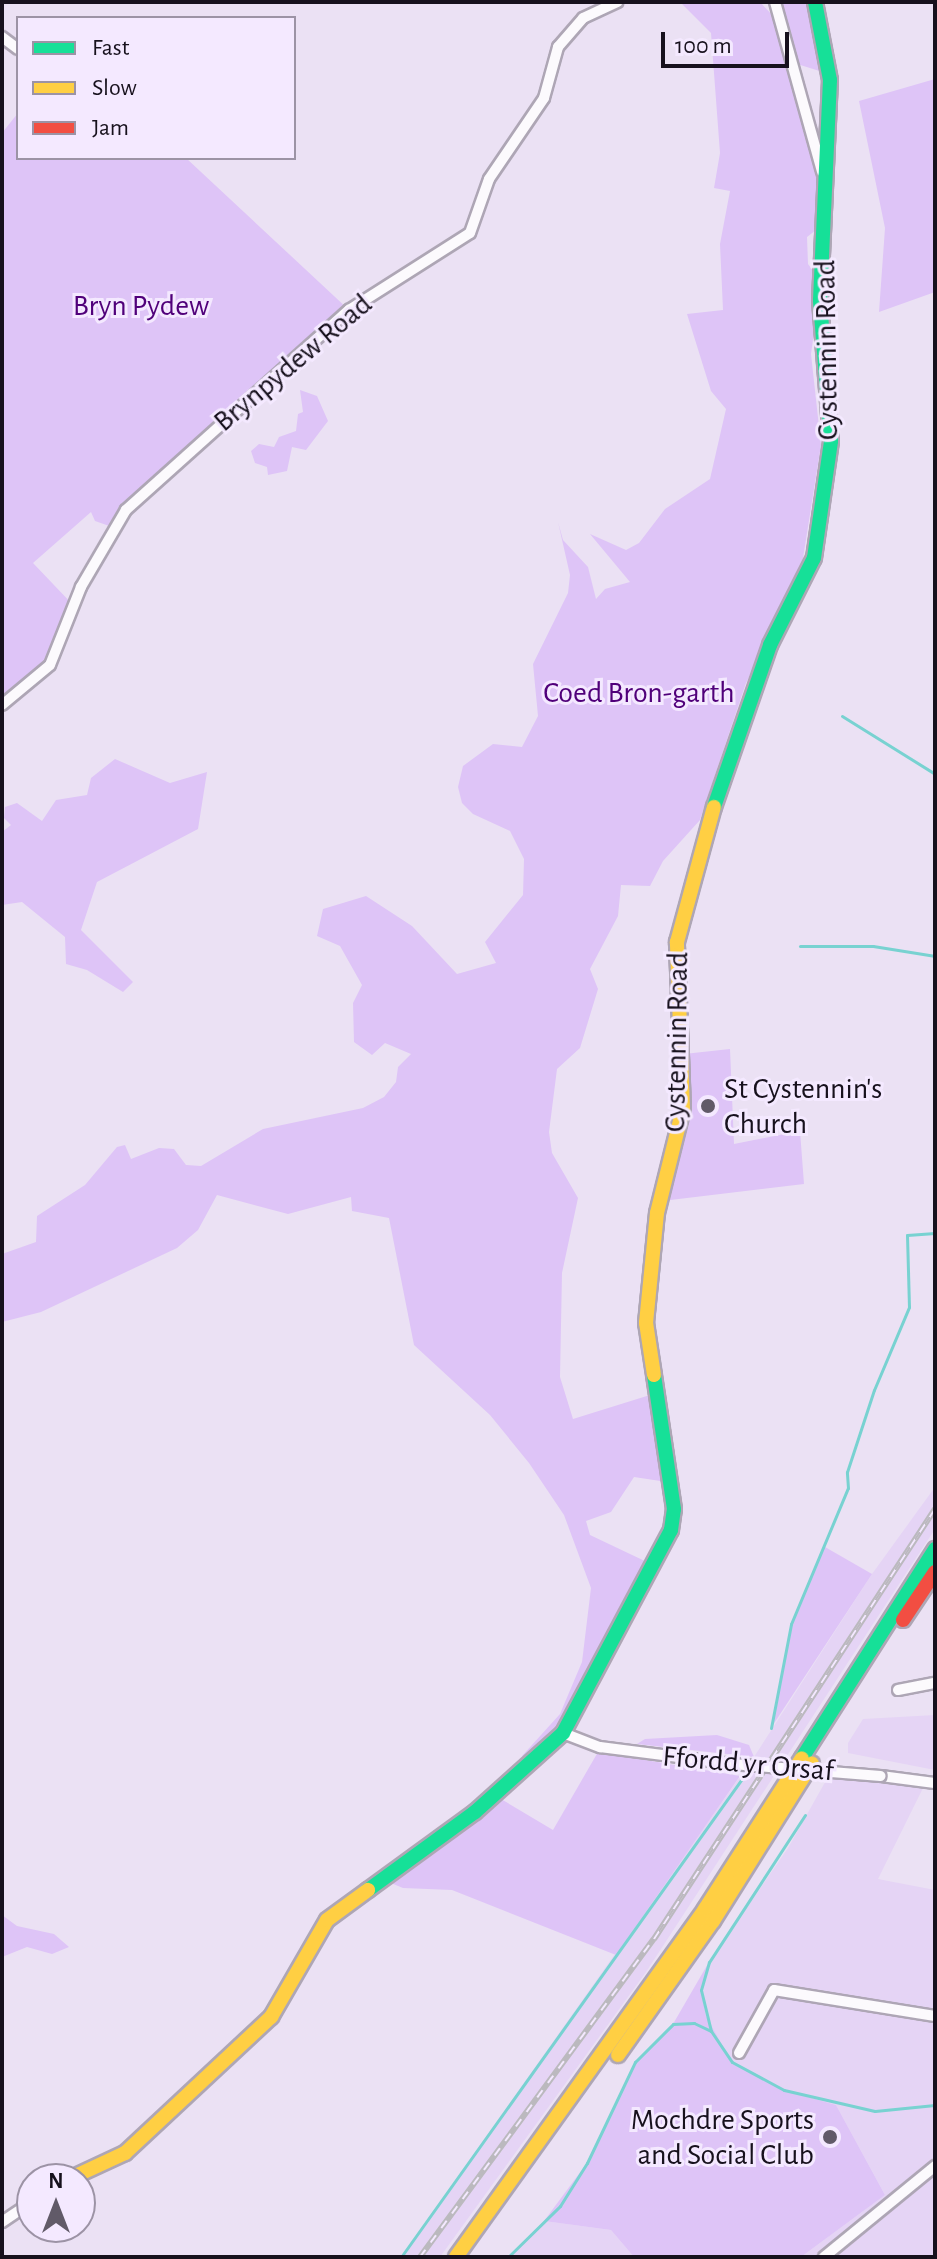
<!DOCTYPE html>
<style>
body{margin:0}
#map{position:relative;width:937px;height:2259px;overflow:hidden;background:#ebe1f4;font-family:"Alegreya Sans",sans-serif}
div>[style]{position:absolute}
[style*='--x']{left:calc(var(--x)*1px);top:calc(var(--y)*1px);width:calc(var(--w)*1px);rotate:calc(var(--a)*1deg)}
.built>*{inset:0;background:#e5d4f5}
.green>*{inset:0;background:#dec4f7}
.stream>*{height:3px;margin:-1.5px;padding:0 1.5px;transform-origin:1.5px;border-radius:1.5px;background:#78d2d1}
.roads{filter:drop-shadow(2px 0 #aea6b5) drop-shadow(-2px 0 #aea6b5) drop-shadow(0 2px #aea6b5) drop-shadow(0 -2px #aea6b5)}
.street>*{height:10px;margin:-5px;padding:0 5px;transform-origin:5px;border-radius:5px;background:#fcfafd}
.fast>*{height:14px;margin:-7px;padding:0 7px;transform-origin:7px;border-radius:7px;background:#16e098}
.slow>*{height:14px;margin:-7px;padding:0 7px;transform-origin:7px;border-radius:7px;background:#ffcf43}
.jam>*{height:14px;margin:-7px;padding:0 7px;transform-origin:7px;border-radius:7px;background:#f24e42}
.rail>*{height:6px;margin-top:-3px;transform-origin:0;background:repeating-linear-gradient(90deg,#f4e9ff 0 9px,#bbb9be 0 18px);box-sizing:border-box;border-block:2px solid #bbb9be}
.bridges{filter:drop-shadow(2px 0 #aea6b5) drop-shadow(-2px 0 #aea6b5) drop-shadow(0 2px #aea6b5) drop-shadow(0 -2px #aea6b5)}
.street-bridge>*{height:10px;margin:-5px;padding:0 5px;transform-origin:5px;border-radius:5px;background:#fcfafd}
.dots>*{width:22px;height:22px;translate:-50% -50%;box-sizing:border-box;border:4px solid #f4e9ff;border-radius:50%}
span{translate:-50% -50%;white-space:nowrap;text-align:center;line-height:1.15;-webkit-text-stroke:6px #f4e9ff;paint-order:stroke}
.park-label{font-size:30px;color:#50007a}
.street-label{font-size:30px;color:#17111d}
.poi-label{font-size:30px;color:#17111d}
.left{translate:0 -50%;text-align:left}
.right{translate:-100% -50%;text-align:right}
.frame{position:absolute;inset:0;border:4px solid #17111d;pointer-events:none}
.legend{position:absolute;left:16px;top:16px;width:280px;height:144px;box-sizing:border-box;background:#f4e9ff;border:2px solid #9c93a5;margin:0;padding:10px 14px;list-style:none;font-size:24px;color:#17111d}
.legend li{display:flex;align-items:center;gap:16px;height:40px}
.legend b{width:40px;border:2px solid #9c93a5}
.north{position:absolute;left:16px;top:2163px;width:80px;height:80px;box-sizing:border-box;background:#f4e9ff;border:2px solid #9c93a5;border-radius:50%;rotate:0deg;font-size:22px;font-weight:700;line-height:32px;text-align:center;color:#17111d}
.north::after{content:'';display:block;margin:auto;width:28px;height:36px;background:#615a68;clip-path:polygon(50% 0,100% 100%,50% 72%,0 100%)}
.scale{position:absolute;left:661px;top:32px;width:128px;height:36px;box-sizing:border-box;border:4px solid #17111d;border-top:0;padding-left:10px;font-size:24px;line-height:28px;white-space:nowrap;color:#17111d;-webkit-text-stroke:6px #f4e9ff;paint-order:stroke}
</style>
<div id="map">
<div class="built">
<div style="clip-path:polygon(935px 1487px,935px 1529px,646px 1972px,440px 2257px,401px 2257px,754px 1757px,872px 1574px)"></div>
<div style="clip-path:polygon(935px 1715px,935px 1770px,848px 1753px,848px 1743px,863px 1719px)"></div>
<div style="clip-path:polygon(828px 1777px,924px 1786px,878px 1879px,935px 1890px,935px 2257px,801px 2257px,885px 2195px,836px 2105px,784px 2090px,732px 2062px,706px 2016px,701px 1990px,709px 1962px,788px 1848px)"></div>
<div style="clip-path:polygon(544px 2221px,611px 2230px,634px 2257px,508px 2257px)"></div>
</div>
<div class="green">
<div style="clip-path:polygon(680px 2px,760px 2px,774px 17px,791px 57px,779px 2px,815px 2px,829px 74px,794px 63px,814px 140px,825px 223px,807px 237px,808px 264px,821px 282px,811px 354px,821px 445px,800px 577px,746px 683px,700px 820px,663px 861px,650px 886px,621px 885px,618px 916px,590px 969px,598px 989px,580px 1048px,557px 1069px,549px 1132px,552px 1153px,578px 1198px,562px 1273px,560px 1377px,573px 1419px,650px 1395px,667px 1482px,634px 1477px,611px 1512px,586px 1521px,590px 1535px,649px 1563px,569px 1716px,527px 1763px,522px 1756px,560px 1714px,582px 1662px,591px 1588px,564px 1515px,529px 1463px,490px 1415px,414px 1345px,389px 1218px,352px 1211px,351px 1197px,288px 1214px,217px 1195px,198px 1230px,177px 1248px,41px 1312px,2px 1322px,2px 1254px,36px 1242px,37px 1216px,85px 1185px,117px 1147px,125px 1145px,131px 1159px,159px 1148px,174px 1149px,186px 1165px,201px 1166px,263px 1129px,363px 1108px,384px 1097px,396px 1082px,398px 1067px,411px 1054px,385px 1043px,372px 1055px,354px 1042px,353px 1003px,362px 985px,340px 946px,317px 936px,323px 909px,366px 896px,412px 926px,457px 974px,496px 963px,485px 942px,523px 895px,524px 859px,510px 831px,473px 814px,462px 803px,458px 787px,463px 766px,493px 744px,522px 747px,538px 716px,533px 664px,568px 593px,570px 575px,558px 522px,563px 540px,588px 567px,596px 599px,605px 589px,630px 582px,590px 534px,626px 550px,639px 543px,665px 509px,710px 479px,726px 409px,711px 391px,687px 314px,723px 310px,720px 244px,730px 191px,714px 188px,720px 153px,711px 33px)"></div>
<div style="clip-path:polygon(935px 79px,935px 292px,879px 312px,885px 228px,859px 101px)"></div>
<div style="clip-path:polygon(18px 113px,18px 158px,186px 158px,349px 310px,126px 510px,115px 528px,95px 521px,91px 512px,33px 563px,74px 606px,56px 655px,2px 705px,2px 133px)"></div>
<div style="clip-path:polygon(300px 390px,317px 396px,328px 421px,306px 450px,292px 447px,287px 471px,268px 475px,267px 467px,255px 463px,251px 451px,259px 444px,274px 447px,279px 437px,296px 431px,298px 414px,303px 412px)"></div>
<div style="clip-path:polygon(115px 759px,170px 783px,207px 772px,198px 829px,97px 882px,81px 930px,133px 982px,123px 992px,87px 970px,66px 964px,65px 937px,22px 902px,2px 905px,2px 832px,11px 825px,4px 818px,5px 807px,17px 803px,42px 821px,56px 800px,87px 795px,91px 778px)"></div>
<div style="clip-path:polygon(730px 1049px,734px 1144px,800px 1131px,804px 1184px,662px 1201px,684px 1136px,684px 1054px)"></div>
<div style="clip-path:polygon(825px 1547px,872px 1574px,771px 1728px,791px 1624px)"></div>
<div style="clip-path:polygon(717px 1735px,749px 1745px,754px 1757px,637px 1744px,645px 1739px)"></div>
<div style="clip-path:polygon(598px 1752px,740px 1776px,616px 1955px,452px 1890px,403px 1888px,386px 1881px,501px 1799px,553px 1830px)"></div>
<div style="clip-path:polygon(2px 1915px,17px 1926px,54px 1934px,69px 1947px,52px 1954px,27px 1947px,2px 1957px)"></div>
<div style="clip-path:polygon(709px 1962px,701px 1990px,706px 2016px,732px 2062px,784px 2090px,836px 2105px,885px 2195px,801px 2257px,634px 2257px,611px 2230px,544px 2221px,587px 2163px,635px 2062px,673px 2024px)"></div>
</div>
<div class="stream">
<div style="--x:842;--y:716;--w:110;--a:31.9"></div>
<div style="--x:800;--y:946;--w:73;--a:0"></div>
<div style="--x:873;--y:946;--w:63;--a:9.2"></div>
<div style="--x:771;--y:1728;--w:106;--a:-79.1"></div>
<div style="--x:791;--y:1624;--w:147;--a:-67.3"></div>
<div style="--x:848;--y:1488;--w:16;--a:-94"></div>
<div style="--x:847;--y:1472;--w:86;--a:-71.8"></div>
<div style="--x:874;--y:1390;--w:90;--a:-67.1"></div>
<div style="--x:909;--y:1307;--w:72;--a:-91.6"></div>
<div style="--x:907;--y:1235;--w:28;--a:-4"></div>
<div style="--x:805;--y:1815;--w:176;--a:123.1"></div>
<div style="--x:709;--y:1962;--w:29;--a:106"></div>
<div style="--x:701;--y:1990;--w:42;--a:76.3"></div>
<div style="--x:711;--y:2031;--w:37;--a:56"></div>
<div style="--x:732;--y:2062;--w:59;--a:28.3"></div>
<div style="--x:784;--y:2090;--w:93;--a:13"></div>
<div style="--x:875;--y:2111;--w:60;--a:-5.7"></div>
<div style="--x:401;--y:2257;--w:586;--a:-54.52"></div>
<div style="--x:508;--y:2257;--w:73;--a:-44.4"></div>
<div style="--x:560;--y:2206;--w:51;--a:-57.9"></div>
<div style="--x:587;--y:2163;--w:112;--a:-64.6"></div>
<div style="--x:635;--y:2062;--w:54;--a:-45"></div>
<div style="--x:673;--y:2024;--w:21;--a:-3"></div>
<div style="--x:694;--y:2023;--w:19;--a:25"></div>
</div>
<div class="roads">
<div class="street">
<div style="--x:775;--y:2;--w:176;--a:74.5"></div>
<div style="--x:2;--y:37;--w:20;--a:37"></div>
<div style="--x:2;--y:705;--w:62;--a:-39.8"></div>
<div style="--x:50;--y:665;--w:84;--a:-68.3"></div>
<div style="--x:81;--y:587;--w:89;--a:-59.7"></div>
<div style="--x:126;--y:510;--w:300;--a:-41.9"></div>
<div style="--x:349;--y:310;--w:143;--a:-32.5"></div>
<div style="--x:470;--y:233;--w:57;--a:-70.6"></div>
<div style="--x:489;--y:179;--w:98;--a:-55.8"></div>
<div style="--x:544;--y:98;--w:53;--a:-74.6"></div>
<div style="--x:558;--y:47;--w:38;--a:-49"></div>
<div style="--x:583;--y:18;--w:38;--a:-25"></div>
<div style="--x:898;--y:1690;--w:38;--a:-11"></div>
<div style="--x:563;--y:1733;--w:40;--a:21"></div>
<div style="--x:600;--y:1747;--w:133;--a:7.3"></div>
<div style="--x:881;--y:1776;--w:54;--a:7.4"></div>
<div style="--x:739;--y:2053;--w:72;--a:-60.9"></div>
<div style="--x:774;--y:1990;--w:163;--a:9.2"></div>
<div style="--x:2;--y:2222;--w:36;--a:-34"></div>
<div style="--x:824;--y:2257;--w:144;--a:-39.3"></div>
</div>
<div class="fast">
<div style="--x:714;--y:807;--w:171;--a:-70.9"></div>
<div style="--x:770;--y:645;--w:97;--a:-63.2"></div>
<div style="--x:814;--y:558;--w:118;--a:-81.7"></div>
<div style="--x:831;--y:441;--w:141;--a:-94.5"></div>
<div style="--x:820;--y:300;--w:220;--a:-87.4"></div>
<div style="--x:830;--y:80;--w:79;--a:-100.9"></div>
<div style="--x:802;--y:1758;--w:248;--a:-57.5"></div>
<div style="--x:368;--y:1890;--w:132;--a:-36.1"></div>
<div style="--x:475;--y:1812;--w:118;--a:-41.9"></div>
<div style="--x:563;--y:1733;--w:230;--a:-62"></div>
<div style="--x:671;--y:1530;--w:21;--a:-82"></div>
<div style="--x:674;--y:1509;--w:135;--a:-98.5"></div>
</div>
<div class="slow">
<div style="--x:654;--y:1375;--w:53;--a:-98.7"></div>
<div style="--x:646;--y:1323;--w:111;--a:-84.3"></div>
<div style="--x:657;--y:1213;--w:107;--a:-76"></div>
<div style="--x:683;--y:1109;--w:167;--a:-92.1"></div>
<div style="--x:677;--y:942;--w:140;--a:-74.7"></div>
<div style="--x:618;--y:2055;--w:164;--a:-54.7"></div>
<div style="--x:713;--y:1921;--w:186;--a:-57.9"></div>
<div style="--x:69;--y:2179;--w:62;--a:-24.9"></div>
<div style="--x:125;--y:2153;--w:200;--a:-43"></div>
<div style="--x:271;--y:2017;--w:112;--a:-60"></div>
<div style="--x:327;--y:1920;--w:51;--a:-36.2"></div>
<div style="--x:456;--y:2257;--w:428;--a:-54.4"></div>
<div style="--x:705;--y:1909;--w:179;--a:-57.3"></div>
</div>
<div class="jam">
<div style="--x:903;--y:1620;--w:58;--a:-56.3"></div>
</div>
</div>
<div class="rail">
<div style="--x:420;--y:2257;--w:395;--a:-53.7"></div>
<div style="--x:654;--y:1939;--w:514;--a:-56.84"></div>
</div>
<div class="bridges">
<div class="street-bridge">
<div style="--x:732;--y:1764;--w:149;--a:4.6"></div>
</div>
</div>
<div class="dots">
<div style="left:708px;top:1106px;background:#615a68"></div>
<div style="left:830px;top:2137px;background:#615a68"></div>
</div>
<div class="park-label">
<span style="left:141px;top:306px">Bryn Pydew</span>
<span style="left:639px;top:693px">Coed Bron-garth</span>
</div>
<div class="street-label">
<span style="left:827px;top:350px;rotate:-91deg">Cystennin Road</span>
<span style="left:293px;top:363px;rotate:-40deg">Brynpydew Road</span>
<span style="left:677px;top:1042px;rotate:-89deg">Cystennin Road</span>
<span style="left:748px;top:1764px;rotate:5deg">Ffordd yr Orsaf</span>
</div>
<div class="poi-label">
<span class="left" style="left:724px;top:1106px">St Cystennin's<br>Church</span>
<span class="right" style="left:814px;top:2137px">Mochdre Sports<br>and Social Club</span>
</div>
<div class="frame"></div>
<ul class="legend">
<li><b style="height:10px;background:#16e098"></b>Fast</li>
<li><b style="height:10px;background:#ffcf43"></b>Slow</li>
<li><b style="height:10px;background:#f24e42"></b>Jam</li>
</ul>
<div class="north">N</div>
<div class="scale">100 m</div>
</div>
